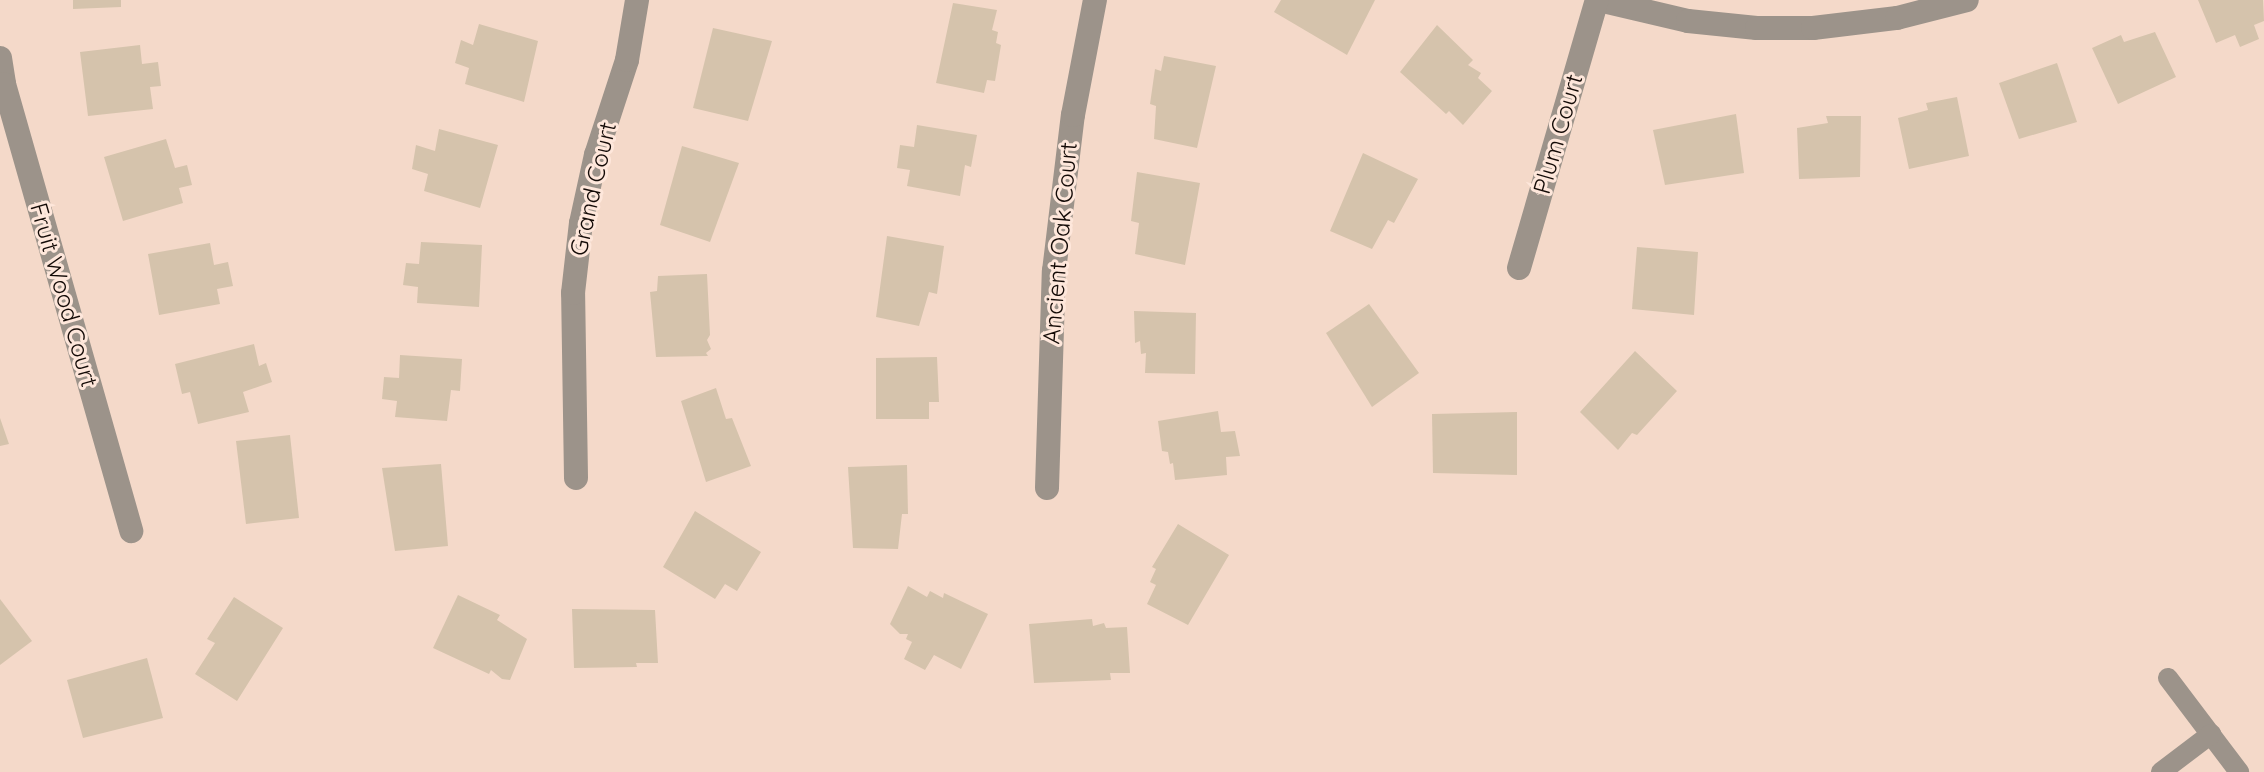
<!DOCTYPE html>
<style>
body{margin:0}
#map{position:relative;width:2264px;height:772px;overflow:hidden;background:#f4d9c9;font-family:Quicksand,sans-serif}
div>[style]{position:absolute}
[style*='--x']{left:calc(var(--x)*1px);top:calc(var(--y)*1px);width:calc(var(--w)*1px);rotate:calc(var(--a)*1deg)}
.building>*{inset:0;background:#d5c3ac}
.lane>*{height:20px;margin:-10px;padding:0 10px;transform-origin:10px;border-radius:10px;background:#9c938a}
.street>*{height:24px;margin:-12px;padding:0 12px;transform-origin:12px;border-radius:12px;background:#9c938a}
span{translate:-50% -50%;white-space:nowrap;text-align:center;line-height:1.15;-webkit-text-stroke:6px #fee7db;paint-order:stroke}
.street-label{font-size:24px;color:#130a06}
</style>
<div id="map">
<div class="building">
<div style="clip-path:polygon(73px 0,121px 0,121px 7px,73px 9px)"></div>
<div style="clip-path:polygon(1281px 0,1375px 0,1347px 55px,1274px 12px)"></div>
<div style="clip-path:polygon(2198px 0,2263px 0,2264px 21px,2254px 25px,2259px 39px,2240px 47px,2235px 35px,2216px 43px)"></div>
<div style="clip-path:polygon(953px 3px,997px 10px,992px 30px,998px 32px,996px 43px,1001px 45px,995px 81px,987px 80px,984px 93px,936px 83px)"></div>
<div style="clip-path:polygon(479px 24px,538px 41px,524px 102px,465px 84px,469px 68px,455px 63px,461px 40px,473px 45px)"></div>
<div style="clip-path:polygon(1437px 25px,1473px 60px,1468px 65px,1481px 73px,1478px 78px,1492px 91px,1463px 125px,1449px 111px,1446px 114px,1400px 72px)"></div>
<div style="clip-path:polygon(713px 28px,772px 41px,748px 121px,693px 108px)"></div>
<div style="clip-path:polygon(2155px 32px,2176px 77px,2118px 104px,2092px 48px,2121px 35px,2124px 42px)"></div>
<div style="clip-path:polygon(140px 45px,142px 64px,158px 62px,161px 86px,150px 87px,153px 109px,88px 116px,80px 52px)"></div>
<div style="clip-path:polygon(1164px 56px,1216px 66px,1197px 148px,1154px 139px,1156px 106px,1150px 104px,1155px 69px,1161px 71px)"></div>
<div style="clip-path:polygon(2057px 63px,2077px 122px,2019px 139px,1999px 83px)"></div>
<div style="clip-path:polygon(1957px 97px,1969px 156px,1909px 169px,1898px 118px,1928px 110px,1926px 103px)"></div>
<div style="clip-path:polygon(1736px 114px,1744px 173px,1665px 185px,1653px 130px)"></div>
<div style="clip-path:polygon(1826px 116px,1861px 116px,1860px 177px,1799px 179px,1797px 128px,1828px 123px)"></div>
<div style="clip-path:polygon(917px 125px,977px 135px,971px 167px,965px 165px,960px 196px,907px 186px,910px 170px,897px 168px,900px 145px,914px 147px)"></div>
<div style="clip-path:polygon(439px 129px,498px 145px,480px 208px,424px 191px,428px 174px,412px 169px,416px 145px,435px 151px)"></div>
<div style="clip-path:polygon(166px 139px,175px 168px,187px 165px,192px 185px,179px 188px,183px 203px,123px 221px,104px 157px)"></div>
<div style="clip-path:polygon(682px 146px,739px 163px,710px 242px,660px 225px)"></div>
<div style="clip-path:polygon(1363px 153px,1418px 179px,1394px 223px,1388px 220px,1372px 249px,1330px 231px)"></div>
<div style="clip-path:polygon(1137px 172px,1200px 183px,1185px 265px,1135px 254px,1139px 223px,1131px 221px)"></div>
<div style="clip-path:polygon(887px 236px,944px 246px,937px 294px,929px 292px,919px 326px,876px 317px)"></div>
<div style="clip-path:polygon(421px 242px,482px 245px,479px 307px,417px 303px,418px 287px,403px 285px,406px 263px,419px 264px)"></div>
<div style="clip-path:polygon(210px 243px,214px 265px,228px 262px,233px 286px,217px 289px,220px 304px,159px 315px,148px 254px)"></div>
<div style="clip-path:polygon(1637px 247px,1698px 252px,1694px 315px,1632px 309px)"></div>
<div style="clip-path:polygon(707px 274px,710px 335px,707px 340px,711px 349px,706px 353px,708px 356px,656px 357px,650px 292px,657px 291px,658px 276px)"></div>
<div style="clip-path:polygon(1369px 304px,1419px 373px,1372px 407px,1326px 333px)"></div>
<div style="clip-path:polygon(1134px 311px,1196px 313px,1195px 374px,1145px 373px,1146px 353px,1141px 354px,1140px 341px,1135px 343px)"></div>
<div style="clip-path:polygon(254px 344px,259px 366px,266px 363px,272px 382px,243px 392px,249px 412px,198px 424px,190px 392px,182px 394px,175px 364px)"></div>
<div style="clip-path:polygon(1635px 351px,1677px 391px,1637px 435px,1632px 433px,1618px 450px,1580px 412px)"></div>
<div style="clip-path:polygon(400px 355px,462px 359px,460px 391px,451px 390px,447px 421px,395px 417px,397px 401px,382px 399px,384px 377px,399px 378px)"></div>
<div style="clip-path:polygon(937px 357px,939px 402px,929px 402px,929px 419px,876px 419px,876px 358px)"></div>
<div style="clip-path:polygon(716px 388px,726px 419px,732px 418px,751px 466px,706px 482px,681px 401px)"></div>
<div style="clip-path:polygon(1218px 411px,1221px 432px,1235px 431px,1240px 456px,1226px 457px,1227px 475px,1175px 480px,1173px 463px,1170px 464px,1168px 452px,1162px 451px,1158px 421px)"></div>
<div style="clip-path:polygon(1517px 412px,1517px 475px,1433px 473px,1432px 414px)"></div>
<div style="clip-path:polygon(0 418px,9px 444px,0 446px)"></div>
<div style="clip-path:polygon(290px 435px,299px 518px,246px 524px,236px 441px)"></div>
<div style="clip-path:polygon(441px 464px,448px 546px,395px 551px,382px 468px)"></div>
<div style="clip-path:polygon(907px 465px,908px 514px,902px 514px,898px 549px,853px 548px,848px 467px)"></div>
<div style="clip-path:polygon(695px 511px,761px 552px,737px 591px,725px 584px,715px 599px,663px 567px)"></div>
<div style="clip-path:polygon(1178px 524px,1229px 555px,1188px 625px,1147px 604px,1156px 585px,1150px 582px,1156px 569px,1152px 567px)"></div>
<div style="clip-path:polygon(908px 586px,927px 597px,930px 591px,943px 598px,944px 593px,988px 614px,961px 669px,934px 655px,925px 670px,904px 659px,912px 642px,906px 639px,908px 634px,900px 634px,890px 624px)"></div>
<div style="clip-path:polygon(458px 595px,500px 615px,497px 620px,527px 639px,510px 680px,502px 679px,491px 670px,489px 674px,433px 648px)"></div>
<div style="clip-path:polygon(234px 597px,283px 628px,237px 701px,195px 674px,215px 643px,207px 639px)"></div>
<div style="clip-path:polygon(0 599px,32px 641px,0 665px)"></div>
<div style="clip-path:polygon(572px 609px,655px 610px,658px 663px,636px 663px,637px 667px,574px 668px)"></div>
<div style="clip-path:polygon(1092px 619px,1093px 626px,1104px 623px,1106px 628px,1127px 627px,1130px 673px,1110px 673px,1111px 680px,1034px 683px,1029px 624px)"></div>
<div style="clip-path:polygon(147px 658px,163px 718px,83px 738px,67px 680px)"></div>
</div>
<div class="lane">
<div style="--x:2168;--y:678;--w:118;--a:52.9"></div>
<div style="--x:2161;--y:772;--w:63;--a:-37.2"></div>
</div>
<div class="street">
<div style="--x:1599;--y:0;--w:91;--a:13.3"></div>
<div style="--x:1688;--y:21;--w:69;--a:5.8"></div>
<div style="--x:1757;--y:28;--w:56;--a:0"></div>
<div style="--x:1813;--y:28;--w:85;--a:-6.8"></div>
<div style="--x:1897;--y:18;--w:72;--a:-14.4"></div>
<div style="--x:0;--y:58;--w:26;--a:81"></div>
<div style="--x:4;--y:84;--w:465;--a:74.1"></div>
<div style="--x:1519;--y:268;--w:279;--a:-73.8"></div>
<div style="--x:576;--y:478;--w:185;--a:-90.9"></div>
<div style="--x:573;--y:293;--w:70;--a:-83.5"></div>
<div style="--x:581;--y:223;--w:70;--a:-77.6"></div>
<div style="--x:596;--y:155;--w:100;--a:-71.9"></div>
<div style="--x:627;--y:60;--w:61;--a:-80.5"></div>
<div style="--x:1047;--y:488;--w:217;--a:-88.2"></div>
<div style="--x:1054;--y:271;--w:157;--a:-83.1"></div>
<div style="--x:1073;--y:115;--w:117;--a:-79.2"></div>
</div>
<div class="street-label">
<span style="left:1558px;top:134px;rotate:-74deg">Plum Court</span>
<span style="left:593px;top:189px;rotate:-77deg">Grand Court</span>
<span style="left:1060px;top:243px;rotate:-85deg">Ancient Oak Court</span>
<span style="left:64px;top:295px;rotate:74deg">Fruit Wood Court</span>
</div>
</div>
